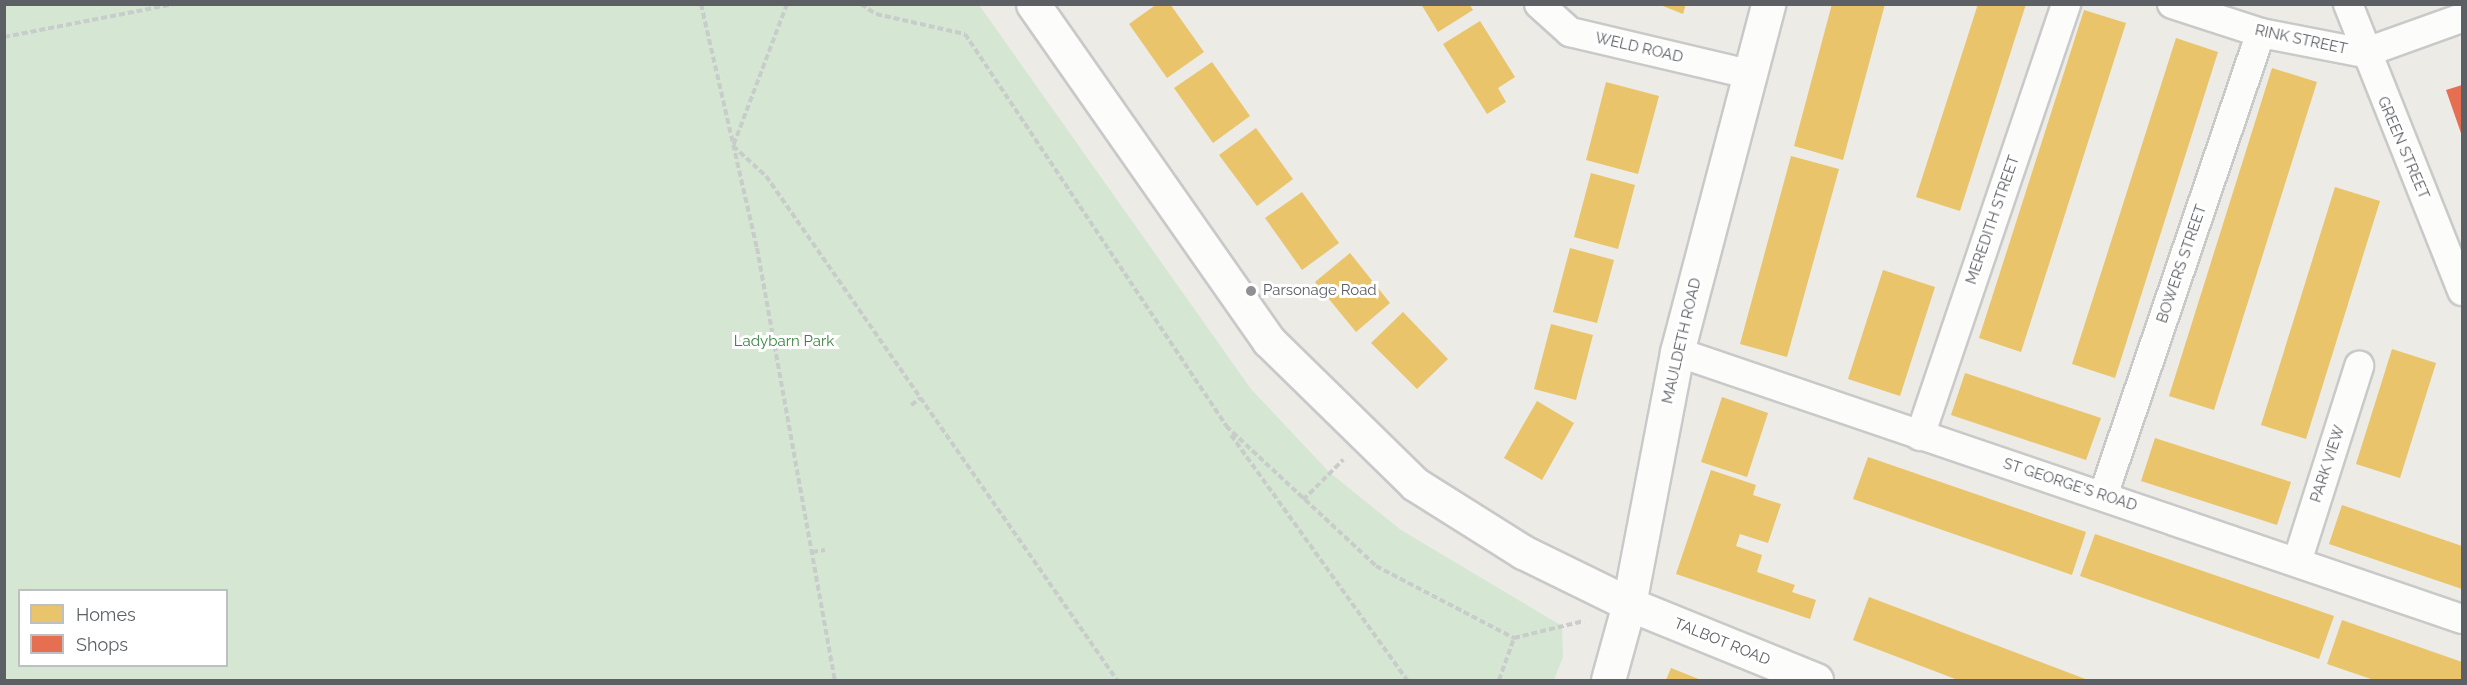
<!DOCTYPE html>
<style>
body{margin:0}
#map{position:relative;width:2467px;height:685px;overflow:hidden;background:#ecebe6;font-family:Raleway,sans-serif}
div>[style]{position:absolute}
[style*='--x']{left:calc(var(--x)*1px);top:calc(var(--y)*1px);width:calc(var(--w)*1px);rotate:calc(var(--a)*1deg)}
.green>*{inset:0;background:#d5e7d3}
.homes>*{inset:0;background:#e9c46a}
.shops>*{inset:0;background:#e76f51}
.path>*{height:4px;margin-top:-2px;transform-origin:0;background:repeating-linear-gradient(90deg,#c8ccca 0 6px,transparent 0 9px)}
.roads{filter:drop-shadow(2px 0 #c9c9c9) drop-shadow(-2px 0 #c9c9c9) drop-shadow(0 2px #c9c9c9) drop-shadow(0 -2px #c9c9c9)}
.minor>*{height:28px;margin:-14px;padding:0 14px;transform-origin:14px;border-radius:14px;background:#fcfcfb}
.tertiary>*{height:33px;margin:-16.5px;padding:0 16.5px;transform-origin:16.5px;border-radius:16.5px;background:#fcfcfb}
.dots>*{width:16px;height:16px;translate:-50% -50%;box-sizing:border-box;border:3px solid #fff;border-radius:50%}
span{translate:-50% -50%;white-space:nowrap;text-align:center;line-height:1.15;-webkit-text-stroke:6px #fff;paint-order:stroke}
.street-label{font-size:15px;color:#5c5f64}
.poi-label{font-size:15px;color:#5c5f64}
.left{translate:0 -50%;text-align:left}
.park-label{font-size:15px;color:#3a8640}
.frame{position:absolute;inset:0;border:6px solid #5c5f64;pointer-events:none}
.legend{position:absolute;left:18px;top:589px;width:210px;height:78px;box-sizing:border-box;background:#fff;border:2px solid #bebfc1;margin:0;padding:8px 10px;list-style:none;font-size:18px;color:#5c5f64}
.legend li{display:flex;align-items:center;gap:12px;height:30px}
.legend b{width:30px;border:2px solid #bebfc1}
</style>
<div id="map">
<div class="green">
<div style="clip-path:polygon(evenodd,4px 5px,979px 5px,1251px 389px,1329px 472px,1401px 530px,1562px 626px,1563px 657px,1554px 680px,5px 680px,4px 5px,226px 590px,226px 666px,20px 666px,20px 590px,226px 590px)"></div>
</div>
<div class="homes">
<div style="clip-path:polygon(1157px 4px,1170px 4px,1204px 52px,1167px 78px,1129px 24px)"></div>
<div style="clip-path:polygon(1421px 4px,1469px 4px,1473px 10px,1438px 32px)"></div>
<div style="clip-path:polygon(1658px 4px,1686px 4px,1683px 14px)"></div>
<div style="clip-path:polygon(1832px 4px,1885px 4px,1843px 160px,1794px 146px)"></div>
<div style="clip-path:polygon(1978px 4px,2026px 4px,1960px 211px,1916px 197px)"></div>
<div style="clip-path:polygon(2084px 10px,2126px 23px,2021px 352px,1979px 338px)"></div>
<div style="clip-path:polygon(1480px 21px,1515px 77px,1498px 88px,1506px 102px,1487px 114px,1443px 44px)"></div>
<div style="clip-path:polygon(2176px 38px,2218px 52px,2115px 378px,2072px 364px)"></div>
<div style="clip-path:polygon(1212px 62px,1250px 116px,1213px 143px,1174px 88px)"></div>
<div style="clip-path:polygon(2272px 68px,2317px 82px,2214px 410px,2169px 396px)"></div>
<div style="clip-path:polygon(1606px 82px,1659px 96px,1638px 174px,1586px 160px)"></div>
<div style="clip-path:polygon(1256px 128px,1293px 179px,1257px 206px,1219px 155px)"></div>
<div style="clip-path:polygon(1791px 156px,1839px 169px,1787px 357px,1740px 344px)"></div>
<div style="clip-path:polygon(1591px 173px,1635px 185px,1618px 249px,1574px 237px)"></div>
<div style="clip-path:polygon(2335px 187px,2380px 201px,2306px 439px,2261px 425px)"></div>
<div style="clip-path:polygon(1302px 192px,1339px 243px,1302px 270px,1265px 218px)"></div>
<div style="clip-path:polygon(1570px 248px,1614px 260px,1597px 323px,1553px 312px)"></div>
<div style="clip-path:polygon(1350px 253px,1390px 303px,1356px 332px,1315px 282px)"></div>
<div style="clip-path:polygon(1883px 270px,1935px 287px,1900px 396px,1848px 379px)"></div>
<div style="clip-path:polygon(1403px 312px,1448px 359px,1417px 389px,1371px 343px)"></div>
<div style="clip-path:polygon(1551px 324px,1593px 335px,1576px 400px,1534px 389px)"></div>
<div style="clip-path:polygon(2392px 349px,2436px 363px,2400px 478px,2356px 464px)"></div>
<div style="clip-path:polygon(1965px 373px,2101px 418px,2086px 460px,1951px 415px)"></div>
<div style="clip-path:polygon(1722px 397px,1768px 413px,1747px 477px,1701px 462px)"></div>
<div style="clip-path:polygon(1537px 401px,1574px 423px,1542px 480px,1504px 458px)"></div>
<div style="clip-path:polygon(2155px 438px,2291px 482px,2277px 525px,2141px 481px)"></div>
<div style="clip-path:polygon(1868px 457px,2086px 532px,2072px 575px,1853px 499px)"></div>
<div style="clip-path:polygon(1711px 470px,1756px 485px,1753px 495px,1781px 504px,1768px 543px,1740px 534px,1736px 546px,1762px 555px,1757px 572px,1795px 585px,1792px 592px,1816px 600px,1810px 619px,1676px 574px)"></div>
<div style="clip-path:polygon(2342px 505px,2462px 546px,2462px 589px,2329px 544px)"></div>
<div style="clip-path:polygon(2095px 534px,2334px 616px,2319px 659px,2080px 576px)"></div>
<div style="clip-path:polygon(1869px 597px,2088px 680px,1958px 680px,1853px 640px)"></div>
<div style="clip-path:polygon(2342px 620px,2462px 662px,2462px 680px,2374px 680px,2327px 664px)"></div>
<div style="clip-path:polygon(1671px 668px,1701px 680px,1666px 680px)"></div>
</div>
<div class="shops">
<div style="clip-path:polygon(2462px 85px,2462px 136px,2446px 90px)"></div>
</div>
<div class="path">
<div style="--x:701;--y:4;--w:250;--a:77.1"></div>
<div style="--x:757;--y:248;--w:439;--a:79.8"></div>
<div style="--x:787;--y:4;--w:152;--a:110.8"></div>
<div style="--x:733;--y:146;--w:45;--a:42.3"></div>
<div style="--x:766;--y:176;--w:614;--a:55.15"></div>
<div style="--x:861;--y:4;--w:18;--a:34"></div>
<div style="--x:876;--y:14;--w:91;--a:12.7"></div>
<div style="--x:965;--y:34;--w:471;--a:56.3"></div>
<div style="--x:1226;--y:426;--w:205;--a:43"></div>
<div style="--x:1376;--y:566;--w:156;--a:27.6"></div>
<div style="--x:1514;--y:638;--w:72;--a:-13.7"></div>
<div style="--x:4;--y:37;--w:172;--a:-11"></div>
<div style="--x:911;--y:405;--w:12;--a:-35"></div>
<div style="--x:1231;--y:435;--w:302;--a:54.3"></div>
<div style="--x:1303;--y:500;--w:57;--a:-45"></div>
<div style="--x:812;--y:552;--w:13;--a:-9"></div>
<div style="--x:1499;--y:680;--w:45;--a:-70.3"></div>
</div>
<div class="roads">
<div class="minor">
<div style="--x:1539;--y:4;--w:42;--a:42.1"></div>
<div style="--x:1570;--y:32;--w:184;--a:13.2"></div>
<div style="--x:2172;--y:4;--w:94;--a:18"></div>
<div style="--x:2261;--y:33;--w:105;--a:11"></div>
<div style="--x:2364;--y:53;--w:104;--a:-19.7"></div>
<div style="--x:2348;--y:4;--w:309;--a:68.3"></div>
<div style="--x:1677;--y:352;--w:829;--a:18.78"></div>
<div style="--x:1920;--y:436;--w:456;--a:-71.3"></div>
<div style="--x:2103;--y:496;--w:489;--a:-71.2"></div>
<div style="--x:2297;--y:562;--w:206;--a:-72.4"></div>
</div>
<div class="tertiary">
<div style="--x:1033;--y:4;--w:411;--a:55"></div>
<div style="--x:1269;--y:341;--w:204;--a:44.4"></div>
<div style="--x:1415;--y:484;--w:128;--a:32.2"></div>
<div style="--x:1523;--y:552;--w:118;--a:26.1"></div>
<div style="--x:1629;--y:604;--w:202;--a:22.1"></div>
<div style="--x:1608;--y:680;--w:79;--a:-74.6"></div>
<div style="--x:1629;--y:604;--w:257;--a:-79.2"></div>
<div style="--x:1677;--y:352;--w:360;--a:-75.3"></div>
</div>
</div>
<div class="dots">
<div style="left:1251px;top:291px;background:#8e9092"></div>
</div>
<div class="street-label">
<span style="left:2301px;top:40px;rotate:12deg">RINK STREET</span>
<span style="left:1639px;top:48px;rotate:13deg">WELD ROAD</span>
<span style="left:2403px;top:148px;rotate:67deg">GREEN STREET</span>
<span style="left:1993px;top:220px;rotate:-71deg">MEREDITH STREET</span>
<span style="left:2182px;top:264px;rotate:-71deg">BOWERS STREET</span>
<span style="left:1682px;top:341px;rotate:-77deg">MAULDETH ROAD</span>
<span style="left:2328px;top:464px;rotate:-72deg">PARK VIEW</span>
<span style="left:2070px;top:485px;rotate:18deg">ST GEORGE'S ROAD</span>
<span style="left:1722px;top:642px;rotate:22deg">TALBOT ROAD</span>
</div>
<div class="poi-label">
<span class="left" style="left:1263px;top:291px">Parsonage Road</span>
</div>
<div class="park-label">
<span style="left:784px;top:342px">Ladybarn Park</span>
</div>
<div class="frame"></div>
<ul class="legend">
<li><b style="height:16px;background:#e9c46a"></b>Homes</li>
<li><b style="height:16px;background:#e76f51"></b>Shops</li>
</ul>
</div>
